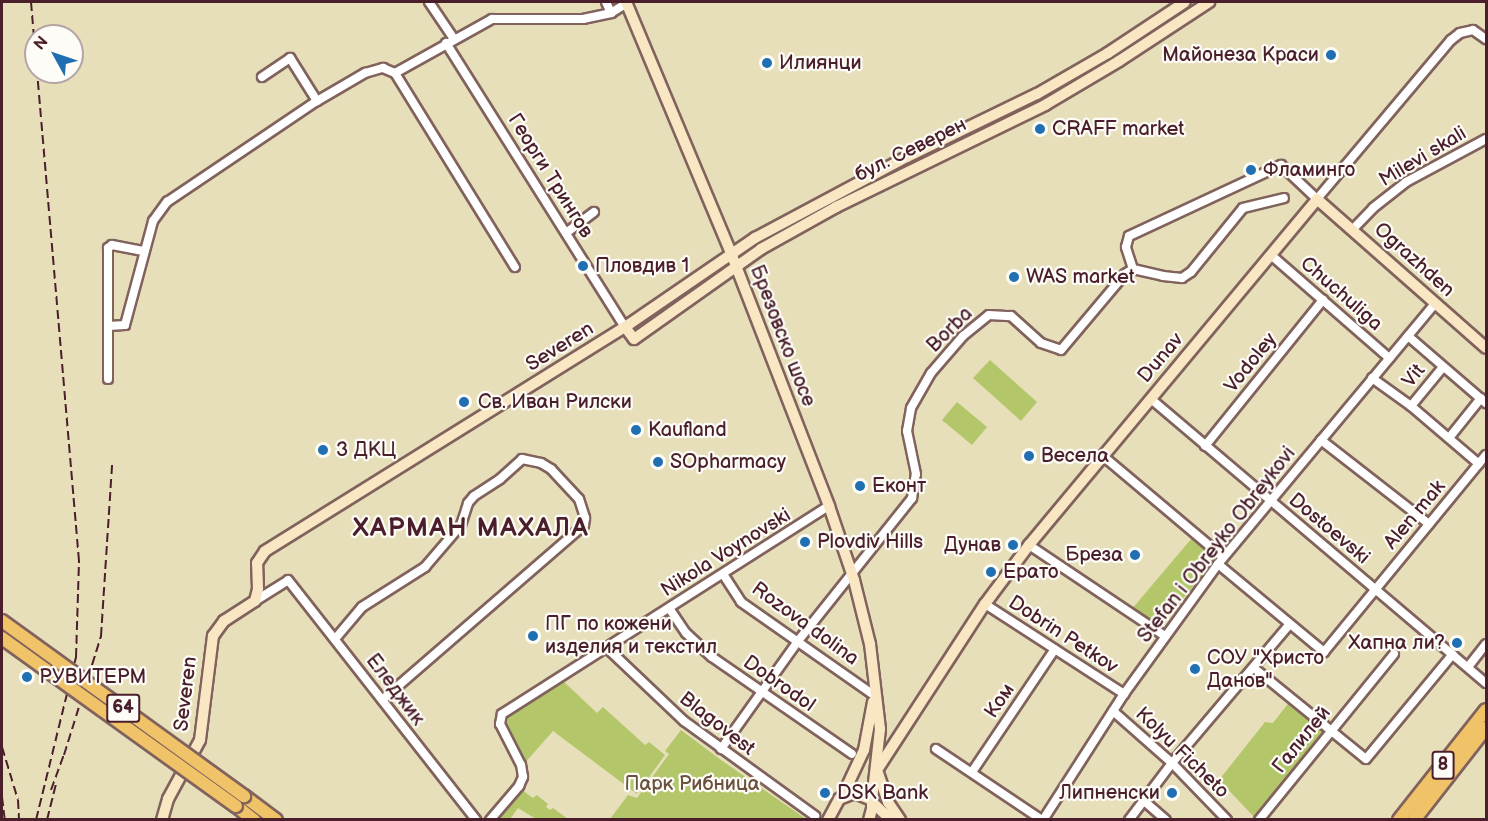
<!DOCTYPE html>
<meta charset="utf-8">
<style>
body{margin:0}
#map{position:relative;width:1488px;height:821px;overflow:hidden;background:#e6dfba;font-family:"Balsamiq Sans",sans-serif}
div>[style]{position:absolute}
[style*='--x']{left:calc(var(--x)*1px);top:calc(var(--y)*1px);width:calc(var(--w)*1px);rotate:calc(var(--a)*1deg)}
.green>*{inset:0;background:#b3c76a}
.roads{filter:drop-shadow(2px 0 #81625d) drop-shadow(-2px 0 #81625d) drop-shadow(0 2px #81625d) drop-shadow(0 -2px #81625d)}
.street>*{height:8px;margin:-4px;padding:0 4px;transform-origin:4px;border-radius:4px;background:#fff}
.secondary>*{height:10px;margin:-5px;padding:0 5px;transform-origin:5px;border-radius:5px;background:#f9e7c3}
.primary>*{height:12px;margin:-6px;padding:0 6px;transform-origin:6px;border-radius:6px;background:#f0c369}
.rail>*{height:2px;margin-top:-1px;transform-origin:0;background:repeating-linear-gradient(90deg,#4a1f2b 0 9px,transparent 0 13.5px)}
.bridges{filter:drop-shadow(2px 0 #81625d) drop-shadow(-2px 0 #81625d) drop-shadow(0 2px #81625d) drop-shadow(0 -2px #81625d)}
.primary-bridge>*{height:12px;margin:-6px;padding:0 6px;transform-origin:6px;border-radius:6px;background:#f0c369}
.dots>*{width:16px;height:16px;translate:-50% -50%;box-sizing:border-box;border:3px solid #fdfcf7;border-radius:50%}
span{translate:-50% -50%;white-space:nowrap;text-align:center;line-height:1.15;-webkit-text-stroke:4.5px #fdfcf7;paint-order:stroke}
.shield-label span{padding:2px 4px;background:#fdfcf7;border:2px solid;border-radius:4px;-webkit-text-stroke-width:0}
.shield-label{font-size:18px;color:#4a1f2b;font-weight:700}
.poi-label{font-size:20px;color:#4a1f2b}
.right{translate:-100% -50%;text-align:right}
.left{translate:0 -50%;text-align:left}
.street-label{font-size:20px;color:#4a1f2b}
.park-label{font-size:20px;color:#6a513e}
.district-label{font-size:26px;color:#4a1f2b;font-weight:700;letter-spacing:1.5px}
.frame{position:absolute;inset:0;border:3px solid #4a1f2b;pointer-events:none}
.north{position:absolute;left:24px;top:24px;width:60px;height:60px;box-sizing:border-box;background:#fdfcf7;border:2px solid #b5a4a5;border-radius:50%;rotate:310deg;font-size:16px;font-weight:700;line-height:24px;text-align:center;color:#4a1f2b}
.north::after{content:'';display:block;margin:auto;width:21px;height:27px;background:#1f6fb2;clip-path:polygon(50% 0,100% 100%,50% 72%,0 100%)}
</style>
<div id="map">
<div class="green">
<div style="clip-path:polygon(990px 360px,1037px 402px,1021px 421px,973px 378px)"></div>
<div style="clip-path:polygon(957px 402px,987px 427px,972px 445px,942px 420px)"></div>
<div style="clip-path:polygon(1192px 538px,1216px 558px,1160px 627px,1131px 610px)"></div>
<div style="clip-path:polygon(563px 681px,597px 713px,603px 707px,645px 745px,649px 742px,665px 755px,637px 794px,553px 731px,524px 764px,503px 719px)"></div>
<div style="clip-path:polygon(1290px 701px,1326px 731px,1256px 819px,1219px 780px,1265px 722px,1273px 723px)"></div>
<div style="clip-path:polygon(681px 730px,721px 760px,806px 819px,610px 819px,628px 795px,637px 798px,669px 754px,665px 751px)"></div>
<div style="clip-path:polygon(522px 790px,533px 798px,537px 795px,548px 804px,546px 807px,550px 810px,553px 808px,568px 819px,536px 819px,518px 808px,510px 819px,495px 820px)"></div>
</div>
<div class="roads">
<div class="street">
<div style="--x:429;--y:2;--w:45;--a:56"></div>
<div style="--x:606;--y:2;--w:12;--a:66"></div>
<div style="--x:446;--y:43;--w:336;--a:57.8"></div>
<div style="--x:395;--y:73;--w:228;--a:58.3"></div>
<div style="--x:262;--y:77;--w:34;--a:-34"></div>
<div style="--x:290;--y:58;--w:51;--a:57.9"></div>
<div style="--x:1352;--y:230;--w:30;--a:-46"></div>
<div style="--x:1373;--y:208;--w:42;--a:-38.2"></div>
<div style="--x:1406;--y:182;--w:91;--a:-28.3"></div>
<div style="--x:566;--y:233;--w:35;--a:-37"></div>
<div style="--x:1271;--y:255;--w:157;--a:41.1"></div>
<div style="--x:1133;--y:269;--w:23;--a:-108"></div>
<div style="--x:1126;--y:247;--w:11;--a:-75"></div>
<div style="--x:1129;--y:236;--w:168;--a:-25"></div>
<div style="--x:1281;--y:165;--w:50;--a:43.4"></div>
<div style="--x:1317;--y:199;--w:208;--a:-49.9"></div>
<div style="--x:1451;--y:40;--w:11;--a:-38"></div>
<div style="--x:1460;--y:33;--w:13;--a:-13"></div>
<div style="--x:1473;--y:30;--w:16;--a:35"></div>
<div style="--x:108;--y:326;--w:78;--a:-90"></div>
<div style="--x:108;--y:248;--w:5;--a:-37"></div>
<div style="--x:112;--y:245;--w:33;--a:11"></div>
<div style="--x:1408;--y:336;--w:103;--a:40.7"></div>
<div style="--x:1372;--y:378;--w:48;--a:35.7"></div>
<div style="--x:1411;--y:406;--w:89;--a:40.5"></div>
<div style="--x:108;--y:379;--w:53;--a:-90"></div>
<div style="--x:108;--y:326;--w:17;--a:-3"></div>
<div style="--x:125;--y:325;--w:108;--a:-74.9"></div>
<div style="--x:153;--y:221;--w:24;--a:-54"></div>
<div style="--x:167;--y:202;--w:181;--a:-34"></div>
<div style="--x:317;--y:101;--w:56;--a:-30.3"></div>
<div style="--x:365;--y:73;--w:19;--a:-16"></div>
<div style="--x:383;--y:68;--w:13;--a:23"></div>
<div style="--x:395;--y:73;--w:111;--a:-29.1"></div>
<div style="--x:492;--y:19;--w:91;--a:0"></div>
<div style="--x:583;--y:19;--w:29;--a:-12"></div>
<div style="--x:611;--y:13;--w:19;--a:-32"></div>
<div style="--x:1151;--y:399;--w:439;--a:40.3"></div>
<div style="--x:1411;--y:406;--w:50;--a:-50.6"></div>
<div style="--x:1449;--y:438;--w:51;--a:-51.3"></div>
<div style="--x:1321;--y:440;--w:137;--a:37.9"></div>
<div style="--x:1205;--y:446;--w:188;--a:-51.1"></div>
<div style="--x:1103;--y:456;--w:157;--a:40.1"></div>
<div style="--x:1029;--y:545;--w:164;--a:33.8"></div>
<div style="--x:1218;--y:564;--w:138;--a:39.7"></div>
<div style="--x:1324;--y:652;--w:255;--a:-50.6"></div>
<div style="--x:723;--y:574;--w:33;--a:57"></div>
<div style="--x:741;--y:602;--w:162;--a:35"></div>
<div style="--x:255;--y:601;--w:39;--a:-32"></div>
<div style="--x:288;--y:580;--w:305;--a:51.9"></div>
<div style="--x:985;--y:604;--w:166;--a:32.9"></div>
<div style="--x:669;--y:608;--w:30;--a:56"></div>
<div style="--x:686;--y:633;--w:35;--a:43"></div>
<div style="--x:712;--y:657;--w:170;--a:34.7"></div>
<div style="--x:335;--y:639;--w:42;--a:-49.8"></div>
<div style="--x:362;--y:607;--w:75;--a:-32.4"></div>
<div style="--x:425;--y:567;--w:55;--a:-49.4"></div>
<div style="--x:461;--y:525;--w:23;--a:-72"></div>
<div style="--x:468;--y:503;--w:9;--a:-49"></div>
<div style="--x:474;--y:496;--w:31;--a:-33"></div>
<div style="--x:500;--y:479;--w:30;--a:-42"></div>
<div style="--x:522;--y:459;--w:19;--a:12"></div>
<div style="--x:541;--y:463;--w:12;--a:31"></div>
<div style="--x:551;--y:469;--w:41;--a:47"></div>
<div style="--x:579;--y:499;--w:20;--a:72"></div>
<div style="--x:585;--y:518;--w:7;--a:98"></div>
<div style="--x:584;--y:525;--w:267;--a:139.1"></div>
<div style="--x:606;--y:647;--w:108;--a:43.5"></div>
<div style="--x:684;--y:721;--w:162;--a:35.9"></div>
<div style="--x:1468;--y:667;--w:29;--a:-52"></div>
<div style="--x:1254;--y:668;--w:144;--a:39.1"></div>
<div style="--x:1366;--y:759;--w:136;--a:-50.4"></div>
<div style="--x:1113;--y:711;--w:79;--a:41.4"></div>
<div style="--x:1172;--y:763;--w:79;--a:46"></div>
<div style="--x:721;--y:749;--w:133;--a:-54.5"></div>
<div style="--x:798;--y:641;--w:183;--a:-51.4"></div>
<div style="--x:912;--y:498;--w:24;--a:-81"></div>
<div style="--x:916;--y:474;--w:44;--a:-101.8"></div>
<div style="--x:907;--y:431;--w:23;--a:-80"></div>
<div style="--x:911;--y:408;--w:40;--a:-60.3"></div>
<div style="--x:931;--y:373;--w:49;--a:-49.1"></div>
<div style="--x:963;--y:336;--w:33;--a:-39"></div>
<div style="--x:989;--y:315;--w:22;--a:3"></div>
<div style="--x:1011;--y:316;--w:40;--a:42"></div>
<div style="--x:1041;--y:343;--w:21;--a:19"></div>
<div style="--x:1061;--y:350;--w:99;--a:-49.9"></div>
<div style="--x:1125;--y:274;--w:9;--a:-32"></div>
<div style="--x:1133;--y:269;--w:31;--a:13"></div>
<div style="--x:1163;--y:276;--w:19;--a:6"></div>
<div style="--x:1182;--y:278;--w:11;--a:-34"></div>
<div style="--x:1191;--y:272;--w:82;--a:-50.9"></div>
<div style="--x:1243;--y:208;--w:42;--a:-13.7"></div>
<div style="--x:936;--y:749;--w:128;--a:33.8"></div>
<div style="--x:972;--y:772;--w:148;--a:-56"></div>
<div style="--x:1143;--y:800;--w:30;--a:41"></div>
<div style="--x:490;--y:820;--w:45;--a:-49.5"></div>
<div style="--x:519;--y:786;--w:10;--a:-66"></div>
<div style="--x:523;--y:777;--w:12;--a:-99"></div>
<div style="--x:521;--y:765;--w:46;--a:-117.1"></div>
<div style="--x:500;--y:724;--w:10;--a:-79"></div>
<div style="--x:502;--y:714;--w:388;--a:-32.5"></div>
<div style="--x:1043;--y:820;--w:150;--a:-57.3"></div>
<div style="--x:1124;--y:694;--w:160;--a:-54.1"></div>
<div style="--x:1218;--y:564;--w:339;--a:-50.2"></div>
<div style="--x:1129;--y:820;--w:71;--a:-53"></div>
<div style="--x:1172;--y:763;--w:182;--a:-49.7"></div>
<div style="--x:1259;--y:820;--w:214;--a:-50.9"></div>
</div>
<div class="secondary">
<div style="--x:626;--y:2;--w:272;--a:67.3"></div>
<div style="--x:731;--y:253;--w:271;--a:68.8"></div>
<div style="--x:829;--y:506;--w:78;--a:71.3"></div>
<div style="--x:854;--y:580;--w:66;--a:76"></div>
<div style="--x:870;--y:644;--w:86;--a:83.3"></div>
<div style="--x:880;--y:729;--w:71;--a:96.4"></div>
<div style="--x:625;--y:327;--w:15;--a:53"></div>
<div style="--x:634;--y:339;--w:156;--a:-35.3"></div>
<div style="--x:761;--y:249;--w:86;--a:-29.2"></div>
<div style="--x:836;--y:207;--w:233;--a:-26"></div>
<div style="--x:1045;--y:105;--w:86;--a:-30.7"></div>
<div style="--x:1119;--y:61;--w:108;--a:-33.2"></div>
<div style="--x:877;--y:770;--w:198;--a:-57"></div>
<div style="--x:985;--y:604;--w:74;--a:-53.3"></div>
<div style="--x:1029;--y:545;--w:450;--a:-50.2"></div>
<div style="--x:1317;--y:199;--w:225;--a:41.4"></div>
<div style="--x:878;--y:773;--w:31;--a:71"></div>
<div style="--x:888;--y:802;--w:22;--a:56"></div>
<div style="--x:843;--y:795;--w:50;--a:-65"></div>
<div style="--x:864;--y:750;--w:49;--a:-79.4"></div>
<div style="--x:873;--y:803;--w:25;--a:43"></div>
<div style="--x:162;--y:820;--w:22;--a:-74"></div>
<div style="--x:168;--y:799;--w:67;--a:-61.5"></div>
<div style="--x:200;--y:740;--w:105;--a:-82.9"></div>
<div style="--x:213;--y:636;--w:19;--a:-54"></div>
<div style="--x:224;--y:621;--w:37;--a:-33"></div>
<div style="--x:255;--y:601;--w:12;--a:-76"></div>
<div style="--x:258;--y:589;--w:26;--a:-92"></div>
<div style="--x:257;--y:563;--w:14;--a:-56"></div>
<div style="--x:265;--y:551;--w:424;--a:-31.9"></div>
<div style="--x:625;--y:327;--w:158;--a:-34.4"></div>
<div style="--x:755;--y:238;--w:172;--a:-28.1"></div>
<div style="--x:907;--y:157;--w:144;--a:-25.9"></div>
<div style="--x:1037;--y:94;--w:82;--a:-30"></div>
<div style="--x:1108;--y:53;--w:92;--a:-33.5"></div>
<div style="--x:828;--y:820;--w:24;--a:-62"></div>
<div style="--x:839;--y:799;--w:17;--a:-21"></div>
<div style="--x:855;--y:793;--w:18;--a:22"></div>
<div style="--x:872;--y:800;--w:9;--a:90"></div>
<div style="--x:872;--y:809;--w:11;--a:105"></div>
</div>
<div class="primary">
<div style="--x:244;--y:796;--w:40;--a:37"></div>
<div style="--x:236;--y:806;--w:23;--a:38"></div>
<div style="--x:1399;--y:820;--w:140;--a:-51.7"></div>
<div style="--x:1414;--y:820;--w:117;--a:-52"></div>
</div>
</div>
<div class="rail">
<div style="--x:31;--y:2;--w:60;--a:85.2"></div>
<div style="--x:2;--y:747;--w:55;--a:73.2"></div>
<div style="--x:18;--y:800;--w:20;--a:87"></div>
<div style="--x:51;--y:790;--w:37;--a:-70"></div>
<div style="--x:64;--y:755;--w:125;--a:-72.7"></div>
<div style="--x:101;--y:636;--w:172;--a:-86.3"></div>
<div style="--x:2;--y:797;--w:23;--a:83"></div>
<div style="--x:36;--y:820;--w:168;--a:-76.2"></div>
<div style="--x:76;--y:657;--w:96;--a:-88.2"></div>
<div style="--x:79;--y:561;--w:491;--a:-94.9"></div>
<div style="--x:47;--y:820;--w:37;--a:-76"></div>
</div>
<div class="bridges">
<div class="primary-bridge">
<div style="--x:2;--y:621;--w:299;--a:35.9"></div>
<div style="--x:2;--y:638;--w:288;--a:35.7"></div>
</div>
</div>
<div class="dots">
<div style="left:1331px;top:55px;background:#1f6fb2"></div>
<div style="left:767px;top:63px;background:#1f6fb2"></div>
<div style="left:1040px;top:129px;background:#1f6fb2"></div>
<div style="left:1251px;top:170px;background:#1f6fb2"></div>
<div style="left:583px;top:266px;background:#1f6fb2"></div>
<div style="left:1014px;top:277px;background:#1f6fb2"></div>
<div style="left:464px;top:402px;background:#1f6fb2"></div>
<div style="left:636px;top:430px;background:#1f6fb2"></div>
<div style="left:323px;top:450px;background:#1f6fb2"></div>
<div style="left:1029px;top:456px;background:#1f6fb2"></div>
<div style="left:658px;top:462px;background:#1f6fb2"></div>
<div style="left:860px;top:486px;background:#1f6fb2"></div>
<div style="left:805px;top:542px;background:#1f6fb2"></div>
<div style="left:1013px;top:545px;background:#1f6fb2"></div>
<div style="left:1135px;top:555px;background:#1f6fb2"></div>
<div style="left:991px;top:572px;background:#1f6fb2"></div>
<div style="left:533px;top:636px;background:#1f6fb2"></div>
<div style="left:1457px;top:643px;background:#1f6fb2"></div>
<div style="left:1195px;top:669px;background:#1f6fb2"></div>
<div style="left:27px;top:677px;background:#1f6fb2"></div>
<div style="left:825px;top:793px;background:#1f6fb2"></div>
<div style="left:1172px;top:793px;background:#1f6fb2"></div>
</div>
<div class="shield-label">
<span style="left:123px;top:708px">64</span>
<span style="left:1443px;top:765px">8</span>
</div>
<div class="poi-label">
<span class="right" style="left:1319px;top:55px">Майонеза Краси</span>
<span class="left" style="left:779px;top:63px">Илиянци</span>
<span class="left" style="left:1052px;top:129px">CRAFF market</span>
<span class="left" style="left:1263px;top:170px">Фламинго</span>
<span class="left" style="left:595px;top:266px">Пловдив 1</span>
<span class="left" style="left:1026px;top:277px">WAS market</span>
<span class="left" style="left:478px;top:402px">Св. Иван Рилски</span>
<span class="left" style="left:648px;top:430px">Kaufland</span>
<span class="left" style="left:336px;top:450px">3 ДКЦ</span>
<span class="left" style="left:1041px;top:456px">Весела</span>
<span class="left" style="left:670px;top:462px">SOpharmacy</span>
<span class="left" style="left:872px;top:486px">Еконт</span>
<span class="left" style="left:817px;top:542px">Plovdiv Hills</span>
<span class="right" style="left:1001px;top:545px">Дунав</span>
<span class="right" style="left:1123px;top:555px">Бреза</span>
<span class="left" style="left:1003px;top:572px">Ерато</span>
<span class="left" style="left:545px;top:636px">ПГ по кожени<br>изделия и текстил</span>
<span class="right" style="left:1445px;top:643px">Хапна ли?</span>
<span class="left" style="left:1207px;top:670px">СОУ "Христо<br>Данов"</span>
<span class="left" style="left:39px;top:677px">РУВИТЕРМ</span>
<span class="left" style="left:837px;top:793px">DSK Bank</span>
<span class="right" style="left:1160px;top:793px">Липненски</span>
</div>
<div class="street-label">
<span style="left:911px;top:150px;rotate:-26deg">бул. Северен</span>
<span style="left:1423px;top:157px;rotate:-31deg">Milevi skali</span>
<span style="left:550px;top:176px;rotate:58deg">Георги Трингов</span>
<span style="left:1414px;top:260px;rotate:42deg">Ograzhden</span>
<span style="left:1341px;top:294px;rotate:41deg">Chuchuliga</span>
<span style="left:950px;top:330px;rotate:-45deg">Borba</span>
<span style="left:782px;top:336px;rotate:69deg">Брезовско шосе</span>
<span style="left:560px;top:347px;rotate:-32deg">Severen</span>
<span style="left:1161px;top:358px;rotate:-50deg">Dunav</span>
<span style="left:1251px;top:363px;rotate:-51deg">Vodoley</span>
<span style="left:1414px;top:376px;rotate:-51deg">Vit</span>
<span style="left:1415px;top:515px;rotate:-50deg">Alen mak</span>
<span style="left:1329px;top:529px;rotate:40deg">Dostoevski</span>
<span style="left:1217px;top:545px;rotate:-52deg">Stefan i Obreyko Obreykovi</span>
<span style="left:726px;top:553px;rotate:-32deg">Nikola Voynovski</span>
<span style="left:805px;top:624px;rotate:36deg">Rozova dolina</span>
<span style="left:1063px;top:635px;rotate:33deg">Dobrin Petkov</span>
<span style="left:779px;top:684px;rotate:35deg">Dobrodol</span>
<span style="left:395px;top:690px;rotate:53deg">Еледжик</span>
<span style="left:186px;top:694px;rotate:-83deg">Severen</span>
<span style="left:1000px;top:701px;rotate:-56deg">Ком</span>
<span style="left:717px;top:724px;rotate:38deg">Blagovest</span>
<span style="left:1302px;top:740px;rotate:-51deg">Галилей</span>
<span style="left:1182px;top:753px;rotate:44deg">Kolyu Ficheto</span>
</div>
<div class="park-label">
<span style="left:692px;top:784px">Парк Рибница</span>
</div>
<div class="district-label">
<span style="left:471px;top:529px">ХАРМАН МАХАЛА</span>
</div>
<div class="frame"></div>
<div class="north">N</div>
</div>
